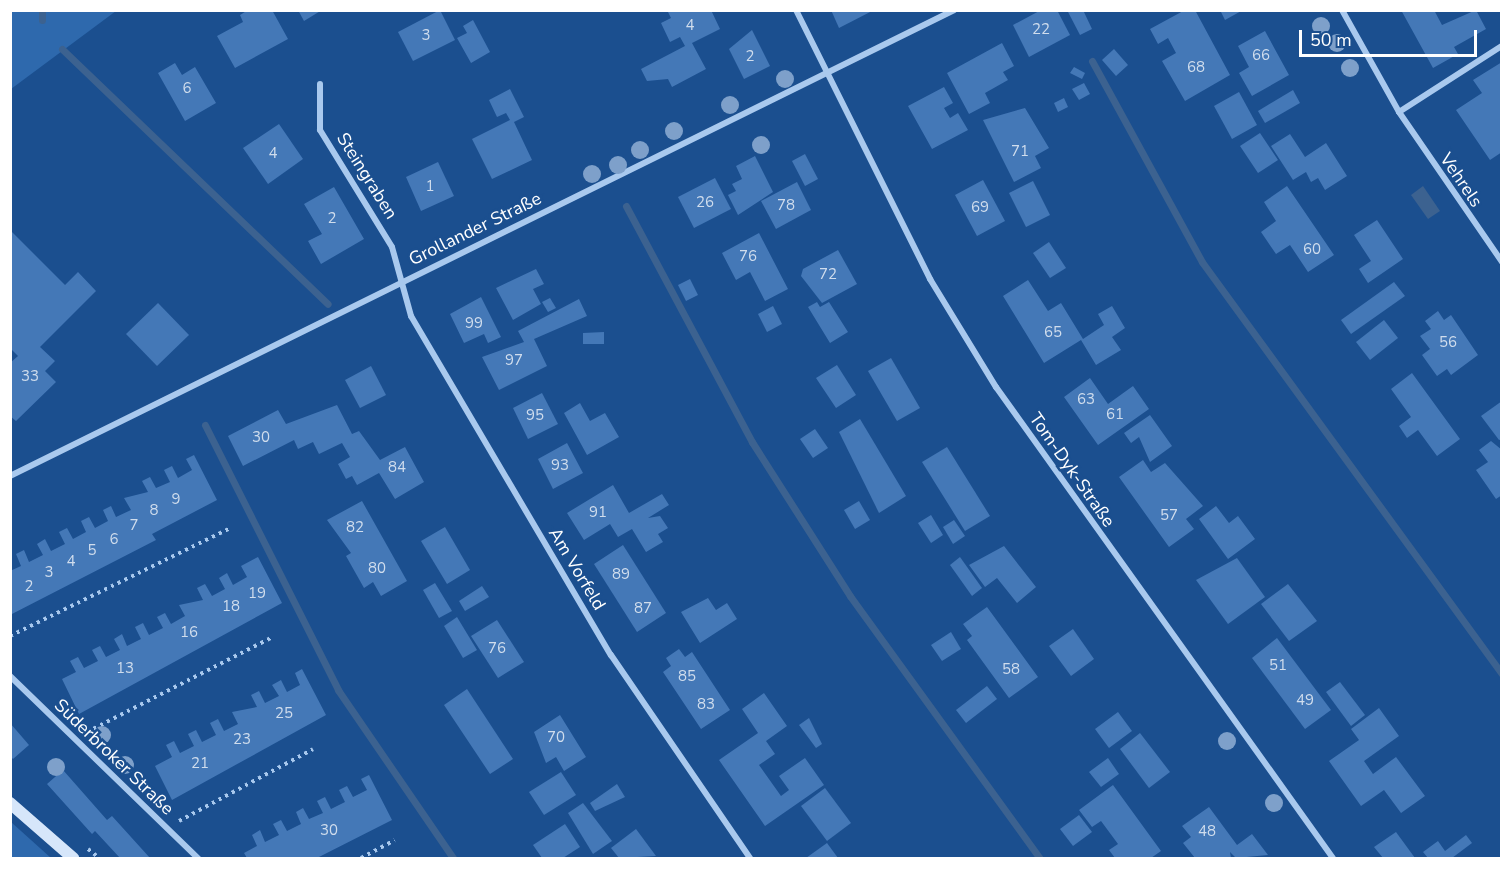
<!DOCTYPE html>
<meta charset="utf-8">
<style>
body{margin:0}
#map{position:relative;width:1512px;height:869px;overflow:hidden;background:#1b4f8f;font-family:"Nunito Sans",sans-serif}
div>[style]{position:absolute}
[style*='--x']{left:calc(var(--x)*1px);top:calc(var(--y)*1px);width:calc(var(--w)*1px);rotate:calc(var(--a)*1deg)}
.green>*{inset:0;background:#2e69ad}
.water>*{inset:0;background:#3c6290}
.stream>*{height:7px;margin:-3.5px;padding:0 3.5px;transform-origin:3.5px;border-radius:3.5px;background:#3c6290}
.building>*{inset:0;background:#4478b7}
.path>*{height:4px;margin-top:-2px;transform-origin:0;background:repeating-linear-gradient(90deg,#a9c9ee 0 3px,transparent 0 7.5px)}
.street>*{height:6px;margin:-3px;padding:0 3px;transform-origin:3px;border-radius:3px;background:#a9c9ee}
.secondary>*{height:12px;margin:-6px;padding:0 6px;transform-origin:6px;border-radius:6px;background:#d6e6fa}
.trees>*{width:18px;height:18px;margin:-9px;border-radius:50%;background:#7ea0ca}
span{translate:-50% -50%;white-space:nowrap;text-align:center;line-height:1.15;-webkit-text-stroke:5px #1b4f8f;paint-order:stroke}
.number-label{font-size:15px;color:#d0dded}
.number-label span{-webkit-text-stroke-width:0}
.street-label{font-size:18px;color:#fff}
.frame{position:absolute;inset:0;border:12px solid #fff;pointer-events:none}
.scale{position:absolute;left:1299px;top:30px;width:178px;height:27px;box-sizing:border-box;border:3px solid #fff;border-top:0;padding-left:8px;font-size:18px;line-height:21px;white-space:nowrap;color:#fff;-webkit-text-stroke:4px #1b4f8f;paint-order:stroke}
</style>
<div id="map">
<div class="green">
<div style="clip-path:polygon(10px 11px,11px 10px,116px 11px,11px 89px)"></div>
<div style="clip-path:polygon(10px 822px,11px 822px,51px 858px,11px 858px)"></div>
</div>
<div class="water">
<div style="clip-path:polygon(1423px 186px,1440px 211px,1428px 219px,1411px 195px)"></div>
</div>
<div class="stream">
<div style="--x:42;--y:10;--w:10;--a:90"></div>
<div style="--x:62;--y:49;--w:368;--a:43.8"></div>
<div style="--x:1092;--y:61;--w:229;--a:61.3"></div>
<div style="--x:1202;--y:262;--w:510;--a:53.94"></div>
<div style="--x:626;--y:206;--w:268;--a:61.9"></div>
<div style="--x:752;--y:442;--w:183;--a:57.5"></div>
<div style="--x:850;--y:596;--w:324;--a:54.1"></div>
<div style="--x:205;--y:425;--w:297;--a:63.3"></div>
<div style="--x:338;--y:690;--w:204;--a:55.6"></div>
</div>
<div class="building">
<div style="clip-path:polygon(248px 10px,272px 10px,288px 39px,235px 68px,217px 36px,243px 22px,240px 15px)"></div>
<div style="clip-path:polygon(298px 10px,322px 10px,304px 21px)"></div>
<div style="clip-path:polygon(440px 10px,455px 40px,413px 61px,398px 32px)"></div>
<div style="clip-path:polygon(667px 10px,711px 10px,720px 29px,692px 43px,706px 69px,672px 87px,668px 79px,647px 81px,641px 69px,685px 46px,680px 37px,670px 42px,661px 23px,671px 18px)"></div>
<div style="clip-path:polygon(831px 10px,874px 10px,839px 28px)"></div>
<div style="clip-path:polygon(1041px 10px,1057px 10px,1070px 35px,1029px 57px,1013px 25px)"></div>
<div style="clip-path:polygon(1067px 10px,1083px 10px,1092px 29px,1080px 35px)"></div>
<div style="clip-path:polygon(1185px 10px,1195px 10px,1230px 75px,1185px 101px,1162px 61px,1176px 53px,1168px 38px,1158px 44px,1150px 29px)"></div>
<div style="clip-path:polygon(1220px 10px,1243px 10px,1225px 20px)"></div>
<div style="clip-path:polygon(1401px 10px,1434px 10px,1442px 25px,1476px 10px,1486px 29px,1454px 47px,1458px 54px,1433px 68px)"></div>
<div style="clip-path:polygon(473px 20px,490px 52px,471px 63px,457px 38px,467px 33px,463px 26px)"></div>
<div style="clip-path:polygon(752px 30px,770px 66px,744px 79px,729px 49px)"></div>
<div style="clip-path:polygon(1265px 31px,1289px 75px,1252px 96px,1239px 73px,1249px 67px,1238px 46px)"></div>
<div style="clip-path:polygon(1002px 43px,1014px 66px,1003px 72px,1008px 80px,985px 93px,990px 103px,969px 114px,947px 73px)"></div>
<div style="clip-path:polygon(1114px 49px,1128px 65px,1116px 76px,1102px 60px)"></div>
<div style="clip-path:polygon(1502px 62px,1502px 152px,1490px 160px,1456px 110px,1482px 93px,1473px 80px)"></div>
<div style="clip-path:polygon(175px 63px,182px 75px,195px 67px,216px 103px,185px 121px,158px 73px)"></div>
<div style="clip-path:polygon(1074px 67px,1085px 73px,1082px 79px,1070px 73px)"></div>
<div style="clip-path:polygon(1084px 83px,1090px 94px,1079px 100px,1072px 89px)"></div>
<div style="clip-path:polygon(944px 87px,953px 103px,944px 108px,950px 118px,958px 113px,968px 130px,932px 149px,908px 106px)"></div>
<div style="clip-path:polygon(510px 89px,524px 117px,514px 122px,532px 160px,492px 179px,472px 139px,510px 120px,506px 113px,497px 117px,489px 100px)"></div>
<div style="clip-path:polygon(1293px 90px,1300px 103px,1265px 123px,1258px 111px)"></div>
<div style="clip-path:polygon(1239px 92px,1257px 125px,1232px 139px,1214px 106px)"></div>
<div style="clip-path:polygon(1064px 98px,1068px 107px,1058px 112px,1054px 103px)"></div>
<div style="clip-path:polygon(1025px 108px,1049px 148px,1035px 156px,1041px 168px,1014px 182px,983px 120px)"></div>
<div style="clip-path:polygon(279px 124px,303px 159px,268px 184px,243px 148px)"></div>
<div style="clip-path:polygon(1260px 133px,1278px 160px,1258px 173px,1240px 146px)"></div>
<div style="clip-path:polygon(1290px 134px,1305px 157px,1326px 143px,1347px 176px,1325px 190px,1318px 178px,1311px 182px,1306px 172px,1293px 180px,1271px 146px)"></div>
<div style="clip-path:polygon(805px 154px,818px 179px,805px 186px,792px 161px)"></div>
<div style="clip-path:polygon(755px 156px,773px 192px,738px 215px,728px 195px,736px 191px,732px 184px,742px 179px,736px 166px)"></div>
<div style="clip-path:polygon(438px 162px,454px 196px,421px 211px,406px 177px)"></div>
<div style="clip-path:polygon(715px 178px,731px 209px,694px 228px,678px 197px)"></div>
<div style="clip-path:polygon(983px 180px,1005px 221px,977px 236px,955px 195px)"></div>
<div style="clip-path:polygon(1033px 181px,1050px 215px,1026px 227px,1009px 193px)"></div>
<div style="clip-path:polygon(797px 182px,811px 210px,776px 229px,761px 201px)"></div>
<div style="clip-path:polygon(1287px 186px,1334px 255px,1308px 272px,1290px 245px,1276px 254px,1261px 232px,1276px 221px,1264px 202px)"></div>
<div style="clip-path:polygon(334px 187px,364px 239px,321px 264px,308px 241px,322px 234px,304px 204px)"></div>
<div style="clip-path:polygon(1377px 220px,1403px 259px,1368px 283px,1359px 269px,1371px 261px,1354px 235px)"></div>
<div style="clip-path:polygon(10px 230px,65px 285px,78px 272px,96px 291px,40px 347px,55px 361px,45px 371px,56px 382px,16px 421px,10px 416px,10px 363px,18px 356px,10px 348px)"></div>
<div style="clip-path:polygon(759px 233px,788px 289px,765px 301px,750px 272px,736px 280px,722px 253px)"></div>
<div style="clip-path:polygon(1049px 242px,1066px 268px,1050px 278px,1033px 253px)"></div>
<div style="clip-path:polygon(838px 250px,857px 284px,822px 303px,801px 276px,803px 269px)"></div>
<div style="clip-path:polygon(536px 269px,544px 284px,533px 289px,541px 304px,513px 320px,496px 288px)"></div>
<div style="clip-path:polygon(690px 279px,698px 295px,686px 301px,678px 285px)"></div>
<div style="clip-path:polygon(1028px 280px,1048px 311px,1061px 303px,1083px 339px,1104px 325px,1098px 314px,1112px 306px,1125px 328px,1112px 337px,1121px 350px,1096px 365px,1081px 340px,1044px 363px,1003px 296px)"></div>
<div style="clip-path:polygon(1394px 282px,1405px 296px,1351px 334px,1341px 320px)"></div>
<div style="clip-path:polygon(481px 297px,501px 337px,488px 343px,484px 334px,464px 343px,450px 314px)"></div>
<div style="clip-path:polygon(550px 298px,556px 308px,548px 312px,542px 302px)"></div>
<div style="clip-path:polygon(579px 299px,587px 316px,534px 339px,547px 366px,499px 390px,482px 357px,524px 342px,518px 331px)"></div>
<div style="clip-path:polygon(817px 302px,820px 307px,829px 302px,848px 332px,830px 343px,808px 307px)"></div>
<div style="clip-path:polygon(158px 303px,189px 335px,157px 366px,126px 334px)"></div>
<div style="clip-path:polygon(773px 306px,782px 324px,767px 332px,758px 314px)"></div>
<div style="clip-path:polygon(1438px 311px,1444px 320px,1451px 315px,1478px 355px,1451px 375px,1447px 369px,1437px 376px,1422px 355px,1430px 349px,1420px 336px,1431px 329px,1425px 321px)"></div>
<div style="clip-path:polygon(1384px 320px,1398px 338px,1370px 360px,1356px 342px)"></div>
<div style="clip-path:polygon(604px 332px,604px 344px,583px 344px,583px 333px)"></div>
<div style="clip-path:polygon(891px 358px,920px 408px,897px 421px,868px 371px)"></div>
<div style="clip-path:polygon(837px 365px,856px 395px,836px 408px,816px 378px)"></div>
<div style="clip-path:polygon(371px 366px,386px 395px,360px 408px,345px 380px)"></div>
<div style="clip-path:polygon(1412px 373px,1460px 439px,1437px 456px,1418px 430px,1407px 438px,1399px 426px,1411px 417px,1391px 389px)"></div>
<div style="clip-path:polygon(1090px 378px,1108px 404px,1133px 386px,1149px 409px,1098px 445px,1064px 397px)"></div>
<div style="clip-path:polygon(542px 393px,558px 424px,528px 439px,513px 408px)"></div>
<div style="clip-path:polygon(1502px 401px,1502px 439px,1499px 440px,1481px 416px)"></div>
<div style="clip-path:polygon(580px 403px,590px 421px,605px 413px,619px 437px,587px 455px,564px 413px)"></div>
<div style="clip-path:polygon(337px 405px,352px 434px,359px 431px,380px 460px,405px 447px,424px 482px,395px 499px,379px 473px,357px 485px,352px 476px,346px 479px,338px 464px,350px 457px,342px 443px,319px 454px,313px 442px,298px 449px,294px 440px,243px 466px,228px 436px,278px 410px,286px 424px)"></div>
<div style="clip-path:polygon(1150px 415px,1172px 446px,1150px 462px,1139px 437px,1131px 443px,1124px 433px)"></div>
<div style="clip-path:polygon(860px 419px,906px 496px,879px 513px,839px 432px)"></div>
<div style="clip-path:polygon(815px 429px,828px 448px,813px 458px,800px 439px)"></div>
<div style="clip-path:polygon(1491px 441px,1502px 450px,1502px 495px,1496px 499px,1476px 470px,1488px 462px,1479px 450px)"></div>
<div style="clip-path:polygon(567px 443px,583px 473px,553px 489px,538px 459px)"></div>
<div style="clip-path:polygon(947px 447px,990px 516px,965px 531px,922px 462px)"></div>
<div style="clip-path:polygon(194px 455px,217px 500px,152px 534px,156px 540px,10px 615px,10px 571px,21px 566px,16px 554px,24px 550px,29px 562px,43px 555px,37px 544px,45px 539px,51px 551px,65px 544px,59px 532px,67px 528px,73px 539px,86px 532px,81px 521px,89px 517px,95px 528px,108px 521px,103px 510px,111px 506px,116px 517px,131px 510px,124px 498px,148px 492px,142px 481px,150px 477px,156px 488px,170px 482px,164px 470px,172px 466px,178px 478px,192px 470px,186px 459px)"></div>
<div style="clip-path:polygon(1143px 460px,1151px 472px,1165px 463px,1203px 506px,1186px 519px,1194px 529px,1169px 547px,1119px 477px)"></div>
<div style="clip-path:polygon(613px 485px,629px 513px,662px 494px,669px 505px,648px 518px,660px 516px,668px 528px,658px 534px,663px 542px,646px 552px,632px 529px,618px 537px,610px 524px,584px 540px,567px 513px)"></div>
<div style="clip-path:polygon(362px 501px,407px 581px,381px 596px,373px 582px,364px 588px,346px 556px,351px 553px,327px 520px)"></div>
<div style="clip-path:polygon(859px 501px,870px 520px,855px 529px,844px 510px)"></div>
<div style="clip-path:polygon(1216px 506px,1229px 523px,1238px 516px,1255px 539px,1228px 559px,1199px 519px)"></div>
<div style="clip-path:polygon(931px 515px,943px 535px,931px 543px,918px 523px)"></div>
<div style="clip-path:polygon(954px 520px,965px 536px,953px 544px,943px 527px)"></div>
<div style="clip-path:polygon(445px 527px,470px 570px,447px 584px,421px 541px)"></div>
<div style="clip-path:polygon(623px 545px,666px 613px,637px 632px,594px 564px)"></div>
<div style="clip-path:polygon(1004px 546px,1036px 587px,1017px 603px,997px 578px,985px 587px,969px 565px)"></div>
<div style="clip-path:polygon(258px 557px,282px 603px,79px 714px,62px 679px,76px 672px,70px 661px,78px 657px,84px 668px,98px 661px,92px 650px,100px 646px,106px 657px,120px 650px,114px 639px,122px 634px,127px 646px,141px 639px,135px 627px,143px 623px,149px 635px,163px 628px,157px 617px,165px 613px,171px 624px,185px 616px,179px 605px,203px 600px,197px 588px,205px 584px,212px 596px,225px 589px,219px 578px,227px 573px,233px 585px,247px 577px,241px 566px)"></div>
<div style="clip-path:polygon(960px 557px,982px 588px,972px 596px,950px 565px)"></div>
<div style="clip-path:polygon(1237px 558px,1265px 597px,1228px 624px,1196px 580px)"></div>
<div style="clip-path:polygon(435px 583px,452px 611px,439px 618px,423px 590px)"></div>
<div style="clip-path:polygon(1288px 584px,1317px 621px,1289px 641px,1261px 604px)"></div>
<div style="clip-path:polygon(482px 586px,489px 597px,465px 611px,459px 601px)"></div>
<div style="clip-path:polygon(708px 598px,716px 610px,727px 603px,737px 619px,700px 643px,681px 612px)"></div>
<div style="clip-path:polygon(987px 607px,1038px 677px,1009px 698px,967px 640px,972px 636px,963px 624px)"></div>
<div style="clip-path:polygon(457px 617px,477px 650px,463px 658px,444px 626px)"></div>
<div style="clip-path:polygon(497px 620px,524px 662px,498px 678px,471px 636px)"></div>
<div style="clip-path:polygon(1073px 629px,1094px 659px,1071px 676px,1049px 646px)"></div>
<div style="clip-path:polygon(951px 632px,961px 649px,942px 661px,931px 645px)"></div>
<div style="clip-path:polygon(1277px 638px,1331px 710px,1305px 729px,1252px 658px)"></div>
<div style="clip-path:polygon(679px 649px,685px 657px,692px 652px,730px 710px,701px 729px,663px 672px,671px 666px,666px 658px)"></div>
<div style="clip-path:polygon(302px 669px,326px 715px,172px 800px,155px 766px,172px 757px,166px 745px,174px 741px,180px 753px,194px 746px,188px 734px,196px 730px,202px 742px,216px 735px,210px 723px,218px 719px,224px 731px,238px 724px,232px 712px,257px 707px,251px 695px,259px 691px,265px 703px,279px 696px,272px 685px,281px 680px,287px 692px,300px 685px,295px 673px)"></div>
<div style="clip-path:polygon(1340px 682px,1365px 715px,1351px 726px,1326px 692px)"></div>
<div style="clip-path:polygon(987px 686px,997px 699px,966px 723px,956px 710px)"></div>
<div style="clip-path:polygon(467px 689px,513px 759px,490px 774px,444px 705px)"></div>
<div style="clip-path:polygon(764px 693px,787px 726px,766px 741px,775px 754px,759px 765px,781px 796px,789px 790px,779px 776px,805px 758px,824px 785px,765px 826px,719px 760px,758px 733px,742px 709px)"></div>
<div style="clip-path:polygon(1379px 708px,1399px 736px,1364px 761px,1373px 774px,1396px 757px,1425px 796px,1401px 813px,1384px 790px,1361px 806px,1329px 761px,1359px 740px,1351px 729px)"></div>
<div style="clip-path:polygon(1118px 712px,1132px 731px,1109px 748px,1095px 729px)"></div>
<div style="clip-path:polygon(560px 715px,586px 757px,564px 771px,556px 757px,546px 763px,534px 732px)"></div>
<div style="clip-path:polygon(809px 718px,822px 744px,816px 748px,799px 725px)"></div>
<div style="clip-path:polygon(10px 723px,29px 745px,13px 759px,10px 756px)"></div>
<div style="clip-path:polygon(1140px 733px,1170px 772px,1149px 788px,1120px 749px)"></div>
<div style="clip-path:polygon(1108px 758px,1119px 774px,1101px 787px,1089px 772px)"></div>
<div style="clip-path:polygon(63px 770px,107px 820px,112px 816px,150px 858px,120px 858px,95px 831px,92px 834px,47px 784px)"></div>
<div style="clip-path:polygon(561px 772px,576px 795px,544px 815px,529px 792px)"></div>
<div style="clip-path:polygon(369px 775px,392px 820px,317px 858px,247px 858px,244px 853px,257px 846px,252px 835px,260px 830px,265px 842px,279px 835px,273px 824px,281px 820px,287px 831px,301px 824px,296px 812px,303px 808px,309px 819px,323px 813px,317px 801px,325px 797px,331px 809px,345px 802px,339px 790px,347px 786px,353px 797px,367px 790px,361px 779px)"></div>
<div style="clip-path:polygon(617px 784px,625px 797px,595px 811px,590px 803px)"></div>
<div style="clip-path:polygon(1113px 785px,1161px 851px,1151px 858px,1115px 858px,1109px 850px,1118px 844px,1101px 821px,1092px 827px,1079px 810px)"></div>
<div style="clip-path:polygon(825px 788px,851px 823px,827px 841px,801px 806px)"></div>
<div style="clip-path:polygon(583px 803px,612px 841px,593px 854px,568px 813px)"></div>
<div style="clip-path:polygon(1209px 807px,1237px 845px,1252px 834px,1268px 855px,1236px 858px,1230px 852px,1231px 858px,1195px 858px,1183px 843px,1191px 837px,1182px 826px)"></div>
<div style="clip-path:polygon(1079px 815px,1092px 832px,1073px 846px,1060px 829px)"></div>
<div style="clip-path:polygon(565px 824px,580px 847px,563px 858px,542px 858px,533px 845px)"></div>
<div style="clip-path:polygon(636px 829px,656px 856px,619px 858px,611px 848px)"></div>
<div style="clip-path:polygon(1396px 832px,1415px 858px,1383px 858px,1374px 847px)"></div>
<div style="clip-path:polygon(1466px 835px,1472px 843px,1452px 858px,1428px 858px,1423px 852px,1438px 841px,1445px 851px)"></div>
<div style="clip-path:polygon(827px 843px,838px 858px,806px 858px)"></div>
</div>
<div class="path">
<div style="--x:10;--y:636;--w:245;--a:-26.1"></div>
<div style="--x:87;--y:732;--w:207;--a:-27.1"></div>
<div style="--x:179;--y:821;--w:152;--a:-28.2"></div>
<div style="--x:88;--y:849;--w:14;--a:39"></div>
<div style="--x:361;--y:858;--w:38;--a:-28"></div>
</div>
<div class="street">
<div style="--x:796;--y:10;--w:301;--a:63.5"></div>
<div style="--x:930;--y:279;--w:127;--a:58.6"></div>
<div style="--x:996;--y:387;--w:579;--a:54.42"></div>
<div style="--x:1342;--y:10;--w:117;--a:60.8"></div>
<div style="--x:1399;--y:112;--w:182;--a:55.5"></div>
<div style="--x:320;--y:84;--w:46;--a:90"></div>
<div style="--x:320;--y:130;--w:137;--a:58.4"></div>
<div style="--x:392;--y:247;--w:72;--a:74.6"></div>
<div style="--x:411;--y:316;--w:394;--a:59.5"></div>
<div style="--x:611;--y:655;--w:246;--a:55.6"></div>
<div style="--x:1399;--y:112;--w:122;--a:-32.7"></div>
<div style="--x:10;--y:476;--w:1053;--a:-26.27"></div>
<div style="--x:10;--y:676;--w:262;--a:44.1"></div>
</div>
<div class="secondary">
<div style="--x:10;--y:803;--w:84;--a:41.1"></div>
</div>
<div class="trees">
<div style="left:1321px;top:26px"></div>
<div style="left:1337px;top:43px"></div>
<div style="left:1350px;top:68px"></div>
<div style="left:785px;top:79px"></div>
<div style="left:730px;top:105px"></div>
<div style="left:674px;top:131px"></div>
<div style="left:761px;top:145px"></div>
<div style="left:640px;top:150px"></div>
<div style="left:618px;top:165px"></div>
<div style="left:592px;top:174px"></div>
<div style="left:102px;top:735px"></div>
<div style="left:1227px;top:741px"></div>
<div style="left:125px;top:765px"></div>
<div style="left:56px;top:767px"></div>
<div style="left:1274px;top:803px"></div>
</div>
<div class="number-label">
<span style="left:690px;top:26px">4</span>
<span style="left:1041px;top:30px">22</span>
<span style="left:426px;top:36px">3</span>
<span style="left:1261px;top:56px">66</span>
<span style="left:750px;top:57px">2</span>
<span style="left:1196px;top:68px">68</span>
<span style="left:187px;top:89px">6</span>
<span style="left:1020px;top:152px">71</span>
<span style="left:273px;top:154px">4</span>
<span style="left:430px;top:187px">1</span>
<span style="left:705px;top:203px">26</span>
<span style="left:786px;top:206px">78</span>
<span style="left:980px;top:208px">69</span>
<span style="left:332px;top:219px">2</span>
<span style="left:1312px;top:250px">60</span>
<span style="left:748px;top:257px">76</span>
<span style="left:828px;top:275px">72</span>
<span style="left:474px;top:324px">99</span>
<span style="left:1053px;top:333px">65</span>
<span style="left:1448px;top:343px">56</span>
<span style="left:514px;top:361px">97</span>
<span style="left:30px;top:377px">33</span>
<span style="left:1086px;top:400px">63</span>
<span style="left:1115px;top:415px">61</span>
<span style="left:535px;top:416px">95</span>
<span style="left:261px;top:438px">30</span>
<span style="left:560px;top:466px">93</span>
<span style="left:397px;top:468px">84</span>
<span style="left:176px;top:500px">9</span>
<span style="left:154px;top:511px">8</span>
<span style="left:598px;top:513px">91</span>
<span style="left:1169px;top:516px">57</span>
<span style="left:134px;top:526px">7</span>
<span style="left:355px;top:528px">82</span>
<span style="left:114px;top:540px">6</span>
<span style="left:92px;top:551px">5</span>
<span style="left:71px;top:562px">4</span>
<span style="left:377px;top:569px">80</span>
<span style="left:49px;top:573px">3</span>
<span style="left:621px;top:575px">89</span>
<span style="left:29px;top:587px">2</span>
<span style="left:257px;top:594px">19</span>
<span style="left:231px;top:607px">18</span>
<span style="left:643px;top:609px">87</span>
<span style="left:189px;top:633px">16</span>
<span style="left:497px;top:649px">76</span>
<span style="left:1278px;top:666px">51</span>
<span style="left:125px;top:669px">13</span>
<span style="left:1011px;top:670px">58</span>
<span style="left:687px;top:677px">85</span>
<span style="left:1305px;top:701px">49</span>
<span style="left:706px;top:705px">83</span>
<span style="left:284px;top:714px">25</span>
<span style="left:556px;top:738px">70</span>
<span style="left:242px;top:740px">23</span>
<span style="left:200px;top:764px">21</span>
<span style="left:329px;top:831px">30</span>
<span style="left:1207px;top:832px">48</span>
</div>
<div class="street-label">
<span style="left:367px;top:176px;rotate:58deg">Steingraben</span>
<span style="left:1461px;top:180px;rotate:56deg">Vehrels</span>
<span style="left:475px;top:229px;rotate:-26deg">Grollander Straße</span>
<span style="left:1072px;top:470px;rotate:55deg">Tom-Dyk-Straße</span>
<span style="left:577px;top:569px;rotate:59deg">Am Vorfeld</span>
<span style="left:114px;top:757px;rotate:44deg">Süderbroker Straße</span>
</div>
<div class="frame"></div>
<div class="scale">50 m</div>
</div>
